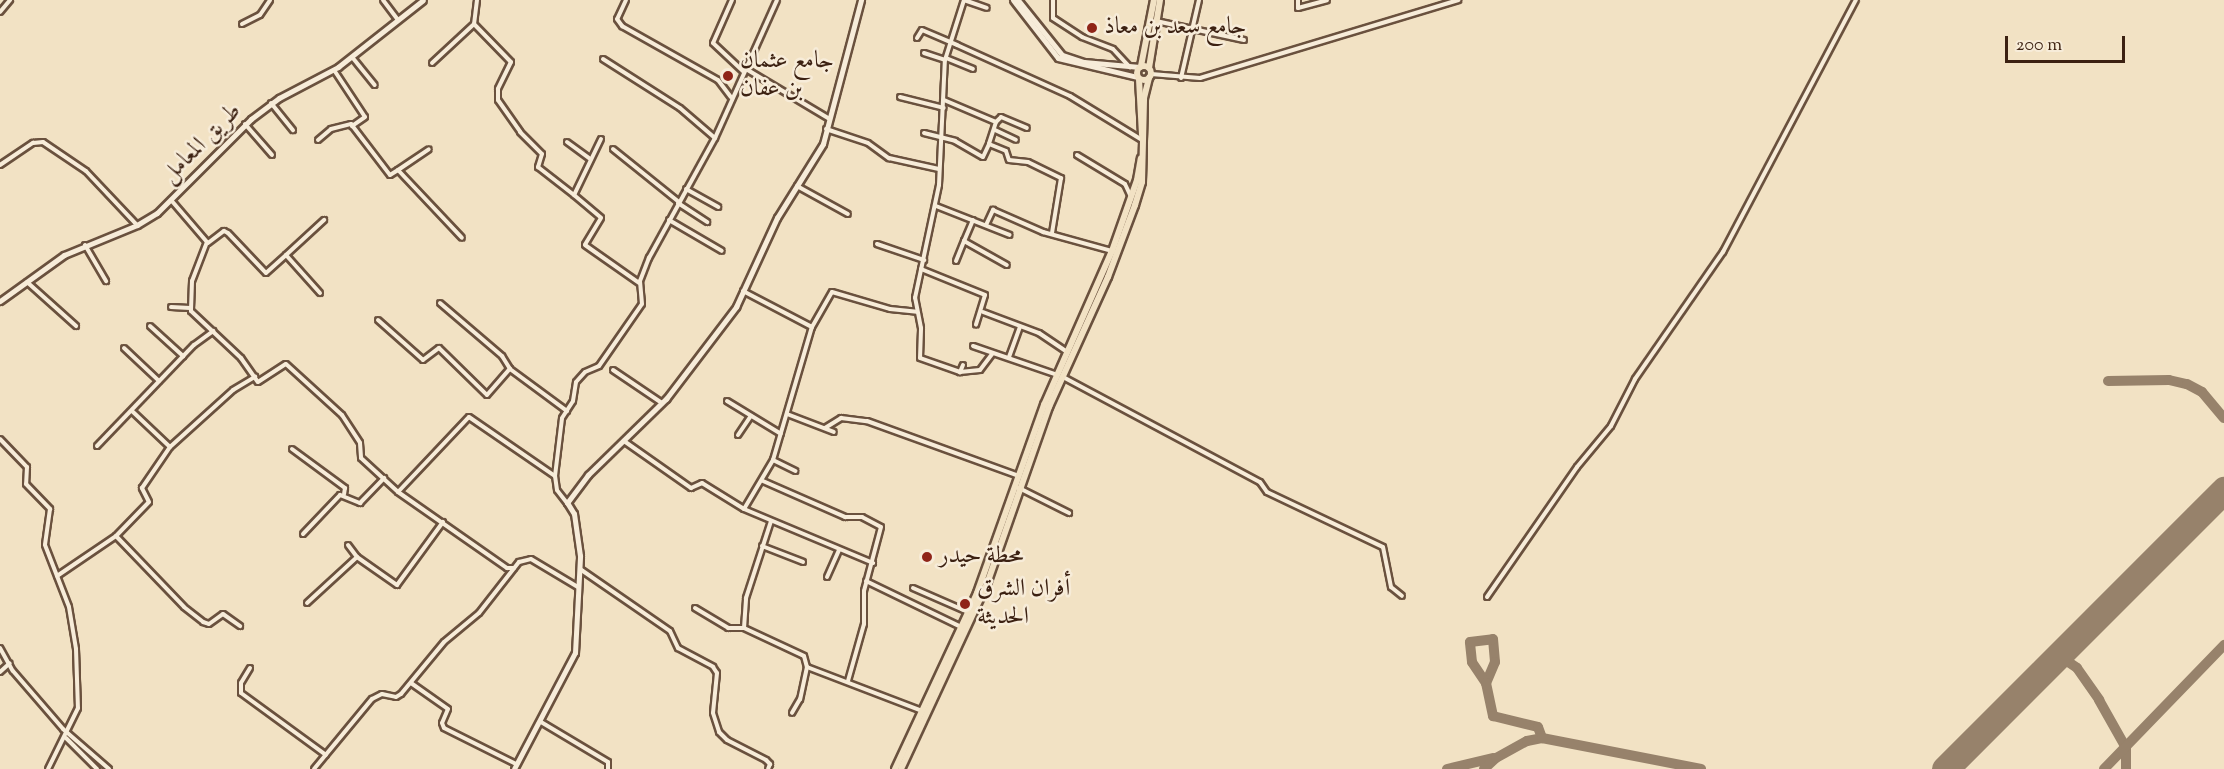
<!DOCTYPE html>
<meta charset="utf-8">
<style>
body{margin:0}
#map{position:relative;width:2224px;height:769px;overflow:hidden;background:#f2e2c4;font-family:"Sorts Mill Goudy",Amiri,serif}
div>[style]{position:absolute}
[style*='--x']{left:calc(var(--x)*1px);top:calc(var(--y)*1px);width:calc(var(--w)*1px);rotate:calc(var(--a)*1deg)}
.taxiway>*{height:10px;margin:-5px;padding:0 5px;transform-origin:5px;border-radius:5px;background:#97826b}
.runway>*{height:27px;margin:-13.5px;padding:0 13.5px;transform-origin:13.5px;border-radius:13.5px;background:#97826b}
.roads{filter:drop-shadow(2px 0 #6a513e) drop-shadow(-2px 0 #6a513e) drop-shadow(0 2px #6a513e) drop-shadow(0 -2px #6a513e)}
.minor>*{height:4px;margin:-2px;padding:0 2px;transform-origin:2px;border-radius:2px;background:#f7ecd9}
.tertiary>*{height:4.5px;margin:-2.25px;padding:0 2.25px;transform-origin:2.25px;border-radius:2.25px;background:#f7ecd9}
.secondary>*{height:5px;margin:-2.5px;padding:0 2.5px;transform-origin:2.5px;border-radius:2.5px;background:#f7ecd9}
.primary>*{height:6px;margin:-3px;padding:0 3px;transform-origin:3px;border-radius:3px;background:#f2e2c4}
.primary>.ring{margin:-3px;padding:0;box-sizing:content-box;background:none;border:6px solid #f2e2c4;border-radius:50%}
.dots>*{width:16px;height:16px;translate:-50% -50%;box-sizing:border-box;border:3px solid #f7ecd9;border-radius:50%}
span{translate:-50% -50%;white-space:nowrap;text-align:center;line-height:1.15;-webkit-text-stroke:5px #f7ecd9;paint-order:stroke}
.poi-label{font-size:24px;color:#3c2112}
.left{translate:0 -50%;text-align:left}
.street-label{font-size:24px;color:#3c2112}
.scale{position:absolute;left:2005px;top:36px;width:120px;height:27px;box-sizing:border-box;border:3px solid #3c2112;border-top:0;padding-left:8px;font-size:18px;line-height:21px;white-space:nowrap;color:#3c2112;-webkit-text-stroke:4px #f7ecd9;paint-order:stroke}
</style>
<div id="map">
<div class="taxiway">
<div style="--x:2108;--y:381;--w:61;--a:-0.9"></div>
<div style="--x:2169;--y:380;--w:18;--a:13"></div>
<div style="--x:2187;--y:384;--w:17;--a:28"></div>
<div style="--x:2202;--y:392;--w:34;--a:50"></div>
<div style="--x:1493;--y:639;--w:23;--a:85"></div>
<div style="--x:1495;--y:662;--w:23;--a:113"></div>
<div style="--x:1486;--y:683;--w:25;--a:-124"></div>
<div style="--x:1472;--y:662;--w:20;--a:-96"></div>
<div style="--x:1470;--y:642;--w:23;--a:-7"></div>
<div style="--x:2058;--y:655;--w:23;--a:34"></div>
<div style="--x:2077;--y:668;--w:39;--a:55"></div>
<div style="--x:2099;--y:700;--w:55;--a:60.6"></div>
<div style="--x:2126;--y:748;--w:21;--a:90"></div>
<div style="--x:1486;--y:683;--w:34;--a:78"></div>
<div style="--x:1493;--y:716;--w:46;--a:13.7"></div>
<div style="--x:1538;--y:727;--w:12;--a:70"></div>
<div style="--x:1447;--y:769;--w:47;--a:-13.4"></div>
<div style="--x:1484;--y:769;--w:16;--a:-43"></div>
<div style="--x:1496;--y:758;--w:35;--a:-29"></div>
<div style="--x:1527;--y:741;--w:15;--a:-11"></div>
<div style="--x:1542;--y:738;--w:162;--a:11"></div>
<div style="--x:2104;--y:769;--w:173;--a:-45.9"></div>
</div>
<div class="runway">
<div style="--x:1945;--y:769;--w:395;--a:-45"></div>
</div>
<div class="roads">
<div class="minor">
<div style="--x:383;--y:0;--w:25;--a:53"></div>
<div style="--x:477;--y:0;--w:24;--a:97"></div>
<div style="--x:474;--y:24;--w:53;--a:45.8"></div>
<div style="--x:511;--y:62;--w:30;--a:116"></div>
<div style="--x:498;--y:89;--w:11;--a:90"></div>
<div style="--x:498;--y:100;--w:39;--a:55"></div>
<div style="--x:520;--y:132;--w:31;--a:45"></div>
<div style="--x:542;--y:154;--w:14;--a:107"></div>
<div style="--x:538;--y:167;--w:46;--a:37.9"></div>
<div style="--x:626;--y:0;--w:21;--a:115"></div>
<div style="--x:617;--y:19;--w:9;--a:54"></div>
<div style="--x:622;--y:26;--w:110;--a:29.4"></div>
<div style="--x:718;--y:80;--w:21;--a:53"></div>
<div style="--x:732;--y:0;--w:47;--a:113.8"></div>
<div style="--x:713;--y:43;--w:42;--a:43.1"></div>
<div style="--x:964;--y:0;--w:24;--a:19"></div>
<div style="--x:1053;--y:0;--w:18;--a:90"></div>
<div style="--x:1053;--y:18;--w:35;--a:33"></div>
<div style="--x:1082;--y:37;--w:33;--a:21"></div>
<div style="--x:1113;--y:49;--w:25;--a:47"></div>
<div style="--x:1298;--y:0;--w:8;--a:90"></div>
<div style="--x:1298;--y:8;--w:30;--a:-15"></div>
<div style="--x:0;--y:12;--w:16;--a:-50"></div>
<div style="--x:1156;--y:21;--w:90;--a:12.2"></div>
<div style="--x:242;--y:24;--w:20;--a:-27"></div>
<div style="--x:260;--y:15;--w:18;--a:-56"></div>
<div style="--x:917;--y:38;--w:9;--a:-58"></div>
<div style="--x:922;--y:30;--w:38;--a:23"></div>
<div style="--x:957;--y:45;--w:124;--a:24.3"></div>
<div style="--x:1070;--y:96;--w:84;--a:31.4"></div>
<div style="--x:924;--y:53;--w:22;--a:18"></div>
<div style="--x:352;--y:57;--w:36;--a:51"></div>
<div style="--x:946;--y:58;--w:29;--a:22"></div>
<div style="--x:603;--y:59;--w:91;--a:32.5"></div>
<div style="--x:680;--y:108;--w:46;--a:40.6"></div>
<div style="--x:432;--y:63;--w:57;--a:-42.9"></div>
<div style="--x:746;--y:69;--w:96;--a:30.9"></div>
<div style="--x:334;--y:70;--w:56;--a:56.6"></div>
<div style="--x:365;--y:117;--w:16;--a:145"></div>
<div style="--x:1151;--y:74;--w:49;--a:4.7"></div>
<div style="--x:1200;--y:78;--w:270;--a:-16.8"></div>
<div style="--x:1181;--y:78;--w:80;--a:-77"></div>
<div style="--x:900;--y:97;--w:45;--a:14"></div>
<div style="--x:944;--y:100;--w:56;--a:22.9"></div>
<div style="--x:996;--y:122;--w:23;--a:108"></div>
<div style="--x:989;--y:144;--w:18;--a:22"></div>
<div style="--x:1006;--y:151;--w:9;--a:72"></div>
<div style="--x:1009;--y:160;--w:19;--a:6"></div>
<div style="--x:1028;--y:162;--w:37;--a:26"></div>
<div style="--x:1061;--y:178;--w:56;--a:99.3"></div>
<div style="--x:271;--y:103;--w:35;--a:51"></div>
<div style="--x:996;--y:122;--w:7;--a:-45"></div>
<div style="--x:1001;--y:117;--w:28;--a:23"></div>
<div style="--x:245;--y:124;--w:41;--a:48.9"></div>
<div style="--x:826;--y:129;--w:44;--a:18.4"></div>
<div style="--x:868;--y:143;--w:26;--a:36"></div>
<div style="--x:889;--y:158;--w:51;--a:12.4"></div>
<div style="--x:995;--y:130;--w:23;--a:25"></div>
<div style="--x:924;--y:133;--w:32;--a:14"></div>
<div style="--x:955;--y:141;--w:32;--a:30"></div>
<div style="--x:983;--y:157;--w:14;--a:-65"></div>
<div style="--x:601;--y:139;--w:62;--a:115.7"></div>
<div style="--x:574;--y:195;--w:35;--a:40"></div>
<div style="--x:601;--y:218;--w:31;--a:121"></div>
<div style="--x:585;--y:245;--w:66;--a:35.1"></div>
<div style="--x:318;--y:140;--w:17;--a:-40"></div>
<div style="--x:331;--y:129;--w:21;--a:-14"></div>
<div style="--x:351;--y:124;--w:64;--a:52.6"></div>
<div style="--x:390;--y:175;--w:9;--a:-32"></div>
<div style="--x:398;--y:170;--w:93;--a:46.7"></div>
<div style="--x:567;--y:142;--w:29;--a:36"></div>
<div style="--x:613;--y:149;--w:85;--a:38.8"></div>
<div style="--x:1077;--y:155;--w:56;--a:31.1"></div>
<div style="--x:1125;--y:184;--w:14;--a:65"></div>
<div style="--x:0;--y:165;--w:40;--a:-34"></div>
<div style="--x:33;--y:143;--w:10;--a:-6"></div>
<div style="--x:43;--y:142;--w:52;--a:34"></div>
<div style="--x:86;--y:171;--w:74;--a:46.6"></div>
<div style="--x:398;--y:170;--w:37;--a:-34"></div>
<div style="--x:797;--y:186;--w:58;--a:28.8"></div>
<div style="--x:686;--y:189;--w:37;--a:29"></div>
<div style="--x:171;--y:200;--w:55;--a:49.4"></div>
<div style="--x:207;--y:242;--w:42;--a:111"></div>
<div style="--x:192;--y:281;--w:30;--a:92"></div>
<div style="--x:191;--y:311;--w:69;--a:43.2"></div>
<div style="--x:241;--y:358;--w:29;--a:55"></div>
<div style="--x:258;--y:382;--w:33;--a:-33"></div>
<div style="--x:286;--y:364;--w:76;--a:42.3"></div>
<div style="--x:342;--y:415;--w:33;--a:57"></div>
<div style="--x:360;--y:443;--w:15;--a:86"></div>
<div style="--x:361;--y:458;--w:50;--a:42.6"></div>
<div style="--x:398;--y:492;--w:133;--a:34.9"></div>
<div style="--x:507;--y:568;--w:7;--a:0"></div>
<div style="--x:678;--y:203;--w:35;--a:33"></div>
<div style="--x:936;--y:206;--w:79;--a:21.4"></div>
<div style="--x:669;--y:220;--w:61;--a:30.3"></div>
<div style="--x:973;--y:220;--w:23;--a:113"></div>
<div style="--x:964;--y:241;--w:49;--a:29.2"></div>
<div style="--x:986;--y:225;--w:17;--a:-65"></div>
<div style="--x:993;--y:210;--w:55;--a:23.7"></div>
<div style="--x:1043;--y:232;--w:72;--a:15.4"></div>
<div style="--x:208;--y:243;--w:20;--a:-37"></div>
<div style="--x:224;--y:231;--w:4;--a:27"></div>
<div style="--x:228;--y:233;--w:55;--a:46.5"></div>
<div style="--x:266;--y:273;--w:27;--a:-42"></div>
<div style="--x:286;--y:255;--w:51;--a:48.2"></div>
<div style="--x:877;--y:244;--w:50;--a:18.8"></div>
<div style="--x:85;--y:245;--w:42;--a:59.7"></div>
<div style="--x:286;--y:255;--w:52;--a:-42.6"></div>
<div style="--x:956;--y:261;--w:22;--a:-68"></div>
<div style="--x:921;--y:269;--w:69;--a:22.1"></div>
<div style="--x:985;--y:295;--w:31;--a:107"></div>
<div style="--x:27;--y:282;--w:66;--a:41.9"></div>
<div style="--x:743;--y:291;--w:78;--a:27.6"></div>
<div style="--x:440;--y:303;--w:82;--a:40.5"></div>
<div style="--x:502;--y:356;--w:15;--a:58"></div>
<div style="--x:171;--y:307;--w:19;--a:3"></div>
<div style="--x:983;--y:312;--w:60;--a:20.6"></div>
<div style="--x:1039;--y:333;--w:34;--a:34"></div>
<div style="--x:378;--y:320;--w:60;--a:41.6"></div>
<div style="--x:423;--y:360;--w:20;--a:-37"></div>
<div style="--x:439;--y:348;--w:67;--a:44.4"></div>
<div style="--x:487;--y:395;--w:35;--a:-49"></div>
<div style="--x:510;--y:369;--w:71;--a:36.4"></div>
<div style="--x:150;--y:326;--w:45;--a:42.3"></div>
<div style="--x:973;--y:346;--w:89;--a:19"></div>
<div style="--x:124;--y:348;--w:48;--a:43.3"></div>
<div style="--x:1009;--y:357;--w:32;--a:-70"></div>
<div style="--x:963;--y:365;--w:8;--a:113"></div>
<div style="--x:960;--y:372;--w:42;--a:-160.7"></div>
<div style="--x:920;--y:358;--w:30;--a:-88"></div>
<div style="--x:921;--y:328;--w:31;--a:-101"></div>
<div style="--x:915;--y:298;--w:116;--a:-78"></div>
<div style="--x:939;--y:185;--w:125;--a:-87.3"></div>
<div style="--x:945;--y:60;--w:63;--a:-72.4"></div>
<div style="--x:613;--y:370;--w:59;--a:34"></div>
<div style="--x:960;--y:372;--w:20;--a:-6"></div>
<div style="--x:980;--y:370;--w:21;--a:-53"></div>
<div style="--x:1063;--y:377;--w:223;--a:28.1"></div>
<div style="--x:1260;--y:482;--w:12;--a:55"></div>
<div style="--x:1267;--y:492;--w:128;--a:25.4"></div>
<div style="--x:1383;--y:547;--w:41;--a:78.7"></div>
<div style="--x:1391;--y:587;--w:14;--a:39"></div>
<div style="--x:727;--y:401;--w:63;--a:31.4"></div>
<div style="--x:132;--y:411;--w:52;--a:43.5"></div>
<div style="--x:787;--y:414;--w:50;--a:21"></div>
<div style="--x:825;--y:428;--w:19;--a:-32"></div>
<div style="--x:841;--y:418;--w:26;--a:7"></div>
<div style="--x:867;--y:421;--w:162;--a:19.9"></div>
<div style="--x:738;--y:435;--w:23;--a:-56"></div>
<div style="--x:0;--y:439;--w:39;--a:46"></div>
<div style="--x:27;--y:467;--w:17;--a:93"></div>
<div style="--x:26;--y:484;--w:35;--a:46"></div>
<div style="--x:50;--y:509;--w:36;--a:98"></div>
<div style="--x:45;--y:545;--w:66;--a:68.8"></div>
<div style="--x:69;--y:607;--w:43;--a:80.5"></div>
<div style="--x:76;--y:649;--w:59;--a:88.1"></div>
<div style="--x:78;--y:708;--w:68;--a:116.2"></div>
<div style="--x:624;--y:441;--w:82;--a:35"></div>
<div style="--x:691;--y:488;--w:12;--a:-24"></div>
<div style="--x:702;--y:483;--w:49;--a:31.8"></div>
<div style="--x:744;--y:509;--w:57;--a:-59.4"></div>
<div style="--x:773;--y:460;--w:139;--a:-73.7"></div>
<div style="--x:812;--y:327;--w:40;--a:-60.3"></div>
<div style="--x:832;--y:292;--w:60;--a:16.3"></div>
<div style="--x:890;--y:309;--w:27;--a:6"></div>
<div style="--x:97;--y:446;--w:140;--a:-46.2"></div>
<div style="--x:194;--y:345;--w:24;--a:-36"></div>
<div style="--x:292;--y:449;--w:66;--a:36.3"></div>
<div style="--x:345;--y:488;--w:6;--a:99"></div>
<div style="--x:773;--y:460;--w:25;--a:26"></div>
<div style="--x:763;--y:481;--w:90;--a:23.7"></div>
<div style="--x:845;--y:517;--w:17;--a:0"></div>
<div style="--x:862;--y:517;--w:21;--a:28"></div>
<div style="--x:881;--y:527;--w:66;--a:104.9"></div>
<div style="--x:864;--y:591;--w:33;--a:90"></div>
<div style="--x:864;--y:624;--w:59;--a:105.7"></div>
<div style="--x:1019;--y:488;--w:56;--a:26.6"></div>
<div style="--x:398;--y:492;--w:103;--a:-46.6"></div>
<div style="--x:469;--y:417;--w:104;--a:34.5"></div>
<div style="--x:567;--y:503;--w:16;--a:-128"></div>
<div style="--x:557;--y:490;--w:14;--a:-98"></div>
<div style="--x:555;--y:476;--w:58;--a:-83.1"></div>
<div style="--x:562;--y:418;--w:20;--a:-57"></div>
<div style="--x:573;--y:401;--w:19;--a:-81"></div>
<div style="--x:576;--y:382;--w:13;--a:-48"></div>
<div style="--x:585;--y:372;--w:15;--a:-23"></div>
<div style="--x:599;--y:366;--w:75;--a:-55.3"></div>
<div style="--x:642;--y:304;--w:23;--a:-95"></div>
<div style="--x:640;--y:281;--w:25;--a:-69"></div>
<div style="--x:649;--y:258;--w:137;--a:-61.2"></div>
<div style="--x:715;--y:138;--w:151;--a:-65.8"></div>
<div style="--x:744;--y:509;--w:140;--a:22.7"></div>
<div style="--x:303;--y:534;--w:54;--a:-46.5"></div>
<div style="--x:340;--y:495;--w:22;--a:22"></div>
<div style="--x:360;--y:503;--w:35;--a:-46"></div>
<div style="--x:116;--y:536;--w:47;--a:-45.9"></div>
<div style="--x:149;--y:502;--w:16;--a:-117"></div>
<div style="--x:142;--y:488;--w:50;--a:-55.7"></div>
<div style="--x:170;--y:447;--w:85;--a:-42.1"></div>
<div style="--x:233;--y:390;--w:26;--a:-31"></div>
<div style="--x:348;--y:545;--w:15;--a:53"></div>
<div style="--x:762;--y:546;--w:44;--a:21.3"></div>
<div style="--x:580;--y:569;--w:109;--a:34.6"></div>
<div style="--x:670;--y:631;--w:19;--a:65"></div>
<div style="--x:678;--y:648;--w:40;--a:28"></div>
<div style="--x:713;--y:667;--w:7;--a:56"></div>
<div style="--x:717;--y:673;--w:40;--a:95.7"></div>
<div style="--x:713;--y:713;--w:20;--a:72"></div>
<div style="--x:719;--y:732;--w:11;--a:45"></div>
<div style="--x:727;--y:740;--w:44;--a:27.1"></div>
<div style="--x:766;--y:760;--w:6;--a:45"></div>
<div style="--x:770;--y:764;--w:5;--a:112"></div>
<div style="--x:57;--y:576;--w:71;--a:-34.1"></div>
<div style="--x:116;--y:536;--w:98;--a:46.2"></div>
<div style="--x:184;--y:607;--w:24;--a:38"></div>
<div style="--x:203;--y:622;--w:6;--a:18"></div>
<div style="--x:209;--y:624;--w:17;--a:-36"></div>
<div style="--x:223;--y:614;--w:21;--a:35"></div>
<div style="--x:827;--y:577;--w:30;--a:-66"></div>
<div style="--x:866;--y:581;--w:106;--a:25.8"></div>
<div style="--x:913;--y:588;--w:60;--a:23.6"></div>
<div style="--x:1487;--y:597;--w:158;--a:-55.3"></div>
<div style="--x:1577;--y:467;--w:53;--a:-50.3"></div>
<div style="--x:1611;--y:426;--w:53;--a:-62.9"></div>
<div style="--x:1635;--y:379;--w:155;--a:-55.3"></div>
<div style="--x:1723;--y:252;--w:285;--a:-62.2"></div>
<div style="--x:307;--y:603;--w:68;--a:-42.6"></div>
<div style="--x:357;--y:557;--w:49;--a:35"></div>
<div style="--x:397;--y:585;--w:78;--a:-53.9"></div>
<div style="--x:695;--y:608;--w:39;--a:31"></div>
<div style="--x:728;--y:628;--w:16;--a:0"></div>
<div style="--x:744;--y:628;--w:66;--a:25"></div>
<div style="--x:804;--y:656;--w:11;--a:75"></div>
<div style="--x:807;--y:667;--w:33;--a:102"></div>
<div style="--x:800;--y:699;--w:16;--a:120"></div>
<div style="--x:744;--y:628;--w:30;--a:-86"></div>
<div style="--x:746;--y:598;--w:81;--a:-72"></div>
<div style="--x:0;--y:648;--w:26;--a:61"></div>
<div style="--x:13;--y:671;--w:77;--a:49.2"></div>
<div style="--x:63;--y:729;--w:61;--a:41"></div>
<div style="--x:807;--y:667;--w:123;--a:20.9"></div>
<div style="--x:250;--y:668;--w:17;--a:121"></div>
<div style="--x:241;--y:683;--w:10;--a:90"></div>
<div style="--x:241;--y:693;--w:105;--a:36.1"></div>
<div style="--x:0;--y:672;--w:13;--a:-42"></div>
<div style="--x:411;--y:683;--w:45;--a:35.1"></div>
<div style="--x:448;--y:709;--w:15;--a:113"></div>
<div style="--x:442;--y:723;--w:5;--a:68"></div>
<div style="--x:444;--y:728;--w:80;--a:26.6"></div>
<div style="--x:541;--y:722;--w:78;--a:30.8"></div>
<div style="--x:608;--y:762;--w:7;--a:90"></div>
<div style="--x:66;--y:738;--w:44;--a:45"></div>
<div style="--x:314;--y:769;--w:91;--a:-50.4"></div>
<div style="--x:372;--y:699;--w:11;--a:-27"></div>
<div style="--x:382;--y:694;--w:14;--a:12"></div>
<div style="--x:396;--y:697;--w:6;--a:-31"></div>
<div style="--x:401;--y:694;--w:67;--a:-50.4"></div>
<div style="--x:444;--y:642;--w:45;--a:-39.6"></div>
<div style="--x:479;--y:613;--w:65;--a:-51.9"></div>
<div style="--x:519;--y:562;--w:12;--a:-14"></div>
<div style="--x:531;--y:559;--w:55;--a:30.8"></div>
</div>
<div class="tertiary">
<div style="--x:514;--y:769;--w:131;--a:-62.3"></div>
<div style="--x:575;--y:653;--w:97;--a:-87"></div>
<div style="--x:580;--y:556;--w:42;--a:-98.1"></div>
<div style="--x:574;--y:514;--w:13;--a:-122"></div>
<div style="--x:567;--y:503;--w:35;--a:-53"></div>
<div style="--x:588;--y:475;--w:109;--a:-44.3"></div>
<div style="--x:666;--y:399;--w:116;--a:-52.7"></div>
<div style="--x:736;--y:307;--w:98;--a:-65.3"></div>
<div style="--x:777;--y:218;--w:87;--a:-58.1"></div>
<div style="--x:823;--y:144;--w:149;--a:-75.2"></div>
</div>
<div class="secondary">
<div style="--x:1013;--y:0;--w:73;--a:52.2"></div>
<div style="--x:1058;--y:58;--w:81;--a:13.5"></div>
<div style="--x:1018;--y:0;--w:70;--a:51.3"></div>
<div style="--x:1062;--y:55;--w:23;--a:18"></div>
<div style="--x:1084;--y:62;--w:56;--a:5.1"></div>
<div style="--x:0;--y:301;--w:79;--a:-35.7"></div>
<div style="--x:64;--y:255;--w:79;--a:-22.3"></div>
<div style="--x:137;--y:225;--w:23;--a:-31"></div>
<div style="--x:157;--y:213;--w:133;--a:-45"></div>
<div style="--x:251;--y:119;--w:35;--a:-37"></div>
<div style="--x:279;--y:98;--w:67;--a:-27.7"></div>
<div style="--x:338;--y:67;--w:108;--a:-38.2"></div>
</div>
<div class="primary">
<div class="ring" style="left:1137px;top:66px;width:8px;height:8px"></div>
<div style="--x:1141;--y:66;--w:67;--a:-78.9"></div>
<div style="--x:1149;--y:68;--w:69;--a:-80.8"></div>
<div style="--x:1139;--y:79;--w:56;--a:86.9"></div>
<div style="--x:895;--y:769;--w:194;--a:-65"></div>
<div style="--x:977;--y:593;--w:200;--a:-70.4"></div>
<div style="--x:1044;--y:405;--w:168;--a:-66.2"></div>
<div style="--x:1112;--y:251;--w:75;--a:-70.6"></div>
<div style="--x:1137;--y:180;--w:22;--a:-80"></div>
<div style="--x:901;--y:769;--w:204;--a:-65.1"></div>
<div style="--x:987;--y:584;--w:188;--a:-70.7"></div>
<div style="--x:1049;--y:407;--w:143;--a:-65.6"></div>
<div style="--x:1108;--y:277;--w:77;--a:-69.4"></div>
<div style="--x:1135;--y:205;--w:24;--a:-73"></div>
<div style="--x:1142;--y:182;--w:84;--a:-88.6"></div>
<div style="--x:1144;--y:98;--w:21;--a:-76"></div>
</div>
</div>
<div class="dots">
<div style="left:1092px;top:28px;background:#8f2418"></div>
<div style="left:728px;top:76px;background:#8f2418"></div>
<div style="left:927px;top:557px;background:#8f2418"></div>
<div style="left:965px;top:604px;background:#8f2418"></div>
</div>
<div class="poi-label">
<span class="left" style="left:1104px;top:28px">جامع سعد بن معاذ</span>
<span class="left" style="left:740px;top:76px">جامع عثمان<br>بن عفان</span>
<span class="left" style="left:939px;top:557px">محطة حيدر</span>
<span class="left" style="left:977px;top:604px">أفران الشرق<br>الحديثة</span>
</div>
<div class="street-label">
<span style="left:202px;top:144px;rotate:-45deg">طريق المعامل</span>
</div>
<div class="scale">200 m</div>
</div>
